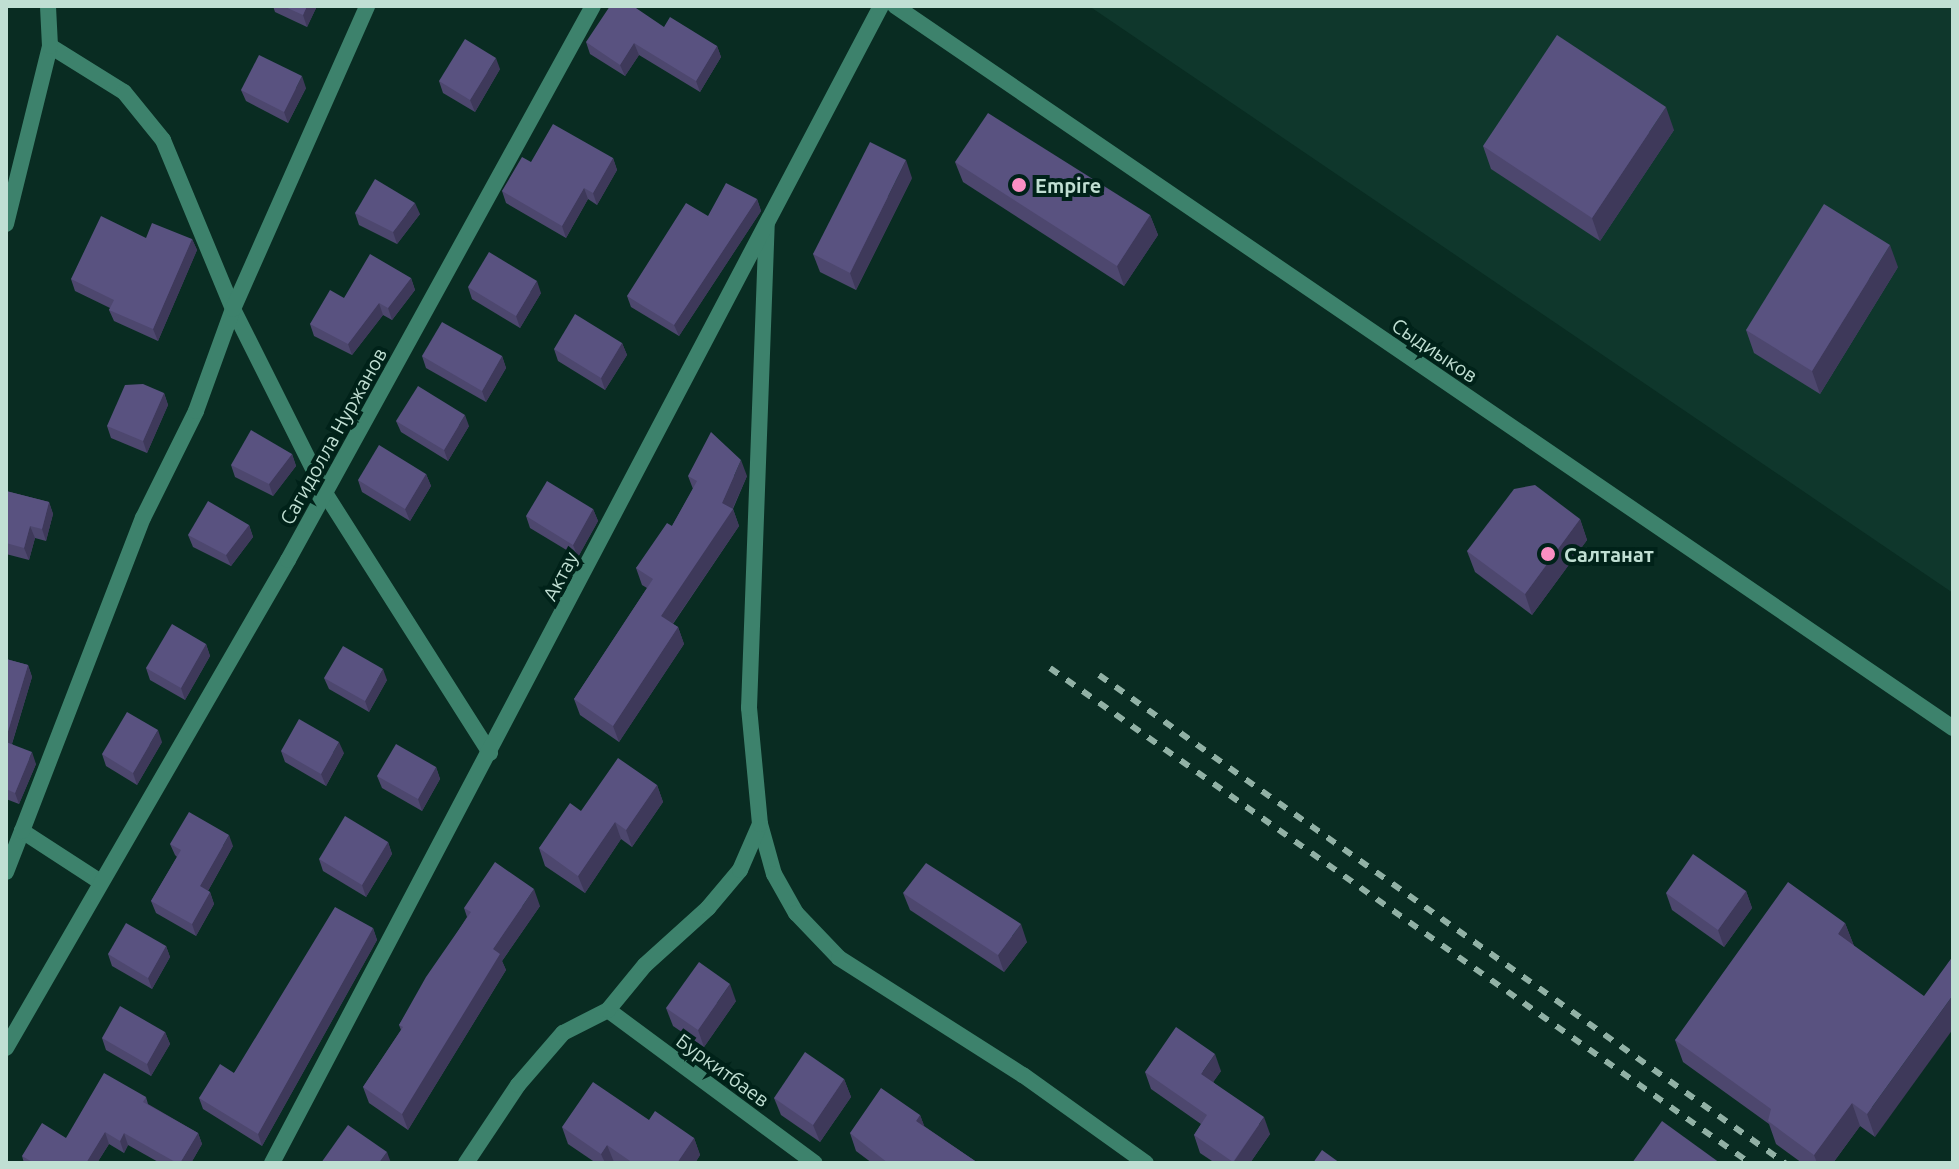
<!DOCTYPE html>
<meta charset="utf-8">
<style>
body{margin:0}
#map{position:relative;width:1959px;height:1169px;overflow:hidden;background:#092c22;font-family:Ubuntu,sans-serif}
div>[style]{position:absolute}
[style*='--x']{left:calc(var(--x)*1px);top:calc(var(--y)*1px);width:calc(var(--w)*1px);rotate:calc(var(--a)*1deg)}
.built>*{inset:0;background:#0f372c}
.minor>*{height:16px;margin:-8px;padding:0 8px;transform-origin:8px;border-radius:8px;background:#3d826c}
.tertiary>*{height:16px;margin:-8px;padding:0 8px;transform-origin:8px;border-radius:8px;background:#3d826c}
.rail>*{height:6px;margin-top:-3px;transform-origin:0;background:repeating-linear-gradient(90deg,#91b1a5 0 10px,transparent 0 20px)}
.wall>*{inset:0;background:#4d476e}
.shaded-wall>*{inset:0;background:#3e395a}
.building>*{inset:0;background:#595280}
.dots>*{width:22px;height:22px;translate:-50% -50%;box-sizing:border-box;border:4px solid #002219;border-radius:50%}
span{translate:-50% -50%;white-space:nowrap;text-align:center;line-height:1.15;-webkit-text-stroke:8px #002219;paint-order:stroke}
.poi-label{font-size:20px;color:#c0dfd3;font-weight:700}
.left{translate:0 -50%;text-align:left}
.street-label{font-size:20px;color:#c0dfd3}
.frame{position:absolute;inset:0;border:8px solid #c0dfd3;pointer-events:none}
</style>
<div id="map">
<div class="built">
<div style="clip-path:polygon(1089px 6px,1953px 6px,1953px 593px)"></div>
</div>
<div class="minor">
<div style="--x:50;--y:46;--w:87;--a:31.9"></div>
<div style="--x:124;--y:92;--w:62;--a:50.9"></div>
<div style="--x:163;--y:140;--w:183;--a:67.5"></div>
<div style="--x:233;--y:309;--w:206;--a:63.4"></div>
<div style="--x:325;--y:493;--w:308;--a:57.6"></div>
<div style="--x:6;--y:224;--w:183;--a:-76.1"></div>
<div style="--x:50;--y:46;--w:40;--a:-92.9"></div>
<div style="--x:760;--y:824;--w:52;--a:74.4"></div>
<div style="--x:774;--y:874;--w:45;--a:60.6"></div>
<div style="--x:796;--y:913;--w:62;--a:46.3"></div>
<div style="--x:839;--y:958;--w:218;--a:32.5"></div>
<div style="--x:1023;--y:1075;--w:151;--a:35.6"></div>
<div style="--x:6;--y:872;--w:44;--a:-68.7"></div>
<div style="--x:99;--y:881;--w:92;--a:-147"></div>
<div style="--x:22;--y:831;--w:336;--a:-68.9"></div>
<div style="--x:143;--y:518;--w:119;--a:-63.6"></div>
<div style="--x:196;--y:411;--w:109;--a:-70.1"></div>
<div style="--x:233;--y:309;--w:331;--a:-66.1"></div>
<div style="--x:608;--y:1010;--w:257;--a:36.5"></div>
<div style="--x:6;--y:1048;--w:564;--a:-59.98"></div>
<div style="--x:288;--y:560;--w:632;--a:-61.17"></div>
<div style="--x:466;--y:1163;--w:94;--a:-56.3"></div>
<div style="--x:518;--y:1085;--w:69;--a:-49.1"></div>
<div style="--x:563;--y:1033;--w:51;--a:-27.1"></div>
<div style="--x:608;--y:1010;--w:58;--a:-50.6"></div>
<div style="--x:645;--y:965;--w:85;--a:-42.1"></div>
<div style="--x:708;--y:908;--w:50;--a:-49.9"></div>
<div style="--x:740;--y:870;--w:50;--a:-66.5"></div>
<div style="--x:760;--y:824;--w:117;--a:-95.4"></div>
<div style="--x:749;--y:708;--w:483;--a:-87.9"></div>
</div>
<div class="tertiary">
<div style="--x:895;--y:6;--w:1281;--a:34.31"></div>
<div style="--x:272;--y:1163;--w:1307;--a:-62.24"></div>
</div>
<div class="rail">
<div style="--x:1050;--y:668;--w:857;--a:35.27"></div>
<div style="--x:1099;--y:675;--w:842;--a:35.43"></div>
</div>
<div class="wall">
<div style="clip-path:polygon(273px 6px,317px 6px,307px 27px,275px 12px)"></div>
<div style="clip-path:polygon(664px 27px,717px 46px,721px 57px,700px 92px,639px 55px,625px 76px,590px 54px,586px 42px)"></div>
<div style="clip-path:polygon(500px 69px,475px 112px,443px 93px,439px 81px)"></div>
<div style="clip-path:polygon(306px 88px,288px 123px,246px 101px,241px 90px)"></div>
<div style="clip-path:polygon(1674px 130px,1600px 241px,1491px 169px,1483px 146px)"></div>
<div style="clip-path:polygon(613px 158px,617px 170px,597px 205px,588px 199px,566px 238px,506px 203px,502px 191px,531px 162px)"></div>
<div style="clip-path:polygon(955px 162px,1150px 215px,1158px 235px,1124px 286px,963px 182px)"></div>
<div style="clip-path:polygon(912px 178px,856px 290px,820px 272px,813px 254px)"></div>
<div style="clip-path:polygon(757px 199px,761px 211px,679px 336px,631px 307px,627px 296px)"></div>
<div style="clip-path:polygon(355px 213px,420px 214px,397px 244px,359px 225px)"></div>
<div style="clip-path:polygon(146px 238px,192px 239px,197px 250px,158px 341px,114px 321px,109px 310px,110px 308px,75px 291px,71px 279px)"></div>
<div style="clip-path:polygon(1898px 267px,1820px 394px,1754px 353px,1746px 330px)"></div>
<div style="clip-path:polygon(411px 278px,415px 290px,392px 320px,383px 315px,352px 355px,314px 336px,310px 324px,344px 298px)"></div>
<div style="clip-path:polygon(468px 287px,541px 293px,520px 328px,472px 299px)"></div>
<div style="clip-path:polygon(622px 343px,627px 355px,605px 390px,558px 361px,554px 349px)"></div>
<div style="clip-path:polygon(422px 356px,502px 356px,506px 368px,486px 402px,426px 368px)"></div>
<div style="clip-path:polygon(164px 393px,168px 405px,147px 453px,111px 438px,107px 426px)"></div>
<div style="clip-path:polygon(396px 421px,469px 426px,448px 461px,401px 432px)"></div>
<div style="clip-path:polygon(292px 454px,296px 466px,273px 496px,235px 477px,231px 465px)"></div>
<div style="clip-path:polygon(426px 474px,431px 486px,410px 521px,362px 492px,358px 480px)"></div>
<div style="clip-path:polygon(688px 476px,747px 476px,733px 509px,739px 526px,673px 624px,678px 627px,684px 644px,619px 742px,580px 715px,574px 699px,647px 588px,642px 585px,636px 568px,672px 526px,693px 489px)"></div>
<div style="clip-path:polygon(6px 491px,49px 502px,53px 514px,46px 541px,35px 538px,29px 560px,6px 554px)"></div>
<div style="clip-path:polygon(593px 509px,598px 521px,578px 557px,530px 528px,526px 516px)"></div>
<div style="clip-path:polygon(1580px 519px,1587px 540px,1532px 615px,1475px 572px,1467px 551px)"></div>
<div style="clip-path:polygon(249px 525px,253px 537px,231px 566px,193px 547px,188px 535px)"></div>
<div style="clip-path:polygon(206px 644px,210px 656px,185px 700px,150px 680px,146px 668px)"></div>
<div style="clip-path:polygon(6px 659px,28px 665px,32px 677px,12px 744px,36px 764px,19px 804px,6px 799px)"></div>
<div style="clip-path:polygon(324px 678px,387px 680px,369px 712px,329px 689px)"></div>
<div style="clip-path:polygon(162px 742px,137px 785px,106px 766px,102px 754px)"></div>
<div style="clip-path:polygon(281px 751px,344px 753px,326px 786px,285px 762px)"></div>
<div style="clip-path:polygon(436px 767px,440px 779px,422px 811px,382px 788px,377px 776px)"></div>
<div style="clip-path:polygon(657px 785px,663px 802px,632px 847px,621px 839px,585px 893px,545px 866px,539px 848px,581px 811px)"></div>
<div style="clip-path:polygon(388px 842px,392px 854px,366px 897px,323px 871px,319px 859px)"></div>
<div style="clip-path:polygon(170px 844px,233px 846px,208px 891px,210px 892px,214px 904px,196px 936px,156px 913px,151px 901px,177px 857px,175px 855px)"></div>
<div style="clip-path:polygon(1746px 891px,1752px 908px,1724px 947px,1672px 910px,1666px 893px)"></div>
<div style="clip-path:polygon(903px 893px,1027px 942px,1004px 972px,910px 910px)"></div>
<div style="clip-path:polygon(540px 906px,502px 961px,506px 970px,408px 1130px,369px 1103px,363px 1087px,401px 1030px,399px 1025px,467px 917px,464px 908px)"></div>
<div style="clip-path:polygon(1845px 923px,1854px 946px,1875px 1137px,1860px 1126px,1833px 1163px,1802px 1163px,1776px 1144px,1769px 1124px,1683px 1062px,1675px 1040px)"></div>
<div style="clip-path:polygon(373px 928px,377px 940px,262px 1146px,203px 1109px,199px 1098px,234px 1073px)"></div>
<div style="clip-path:polygon(166px 946px,170px 957px,152px 989px,112px 966px,108px 954px)"></div>
<div style="clip-path:polygon(736px 1001px,704px 1047px,673px 1026px,666px 1008px)"></div>
<div style="clip-path:polygon(165px 1032px,170px 1044px,151px 1076px,106px 1050px,102px 1038px)"></div>
<div style="clip-path:polygon(1221px 1071px,1213px 1082px,1270px 1134px,1250px 1163px,1215px 1163px,1200px 1153px,1194px 1135px,1201px 1124px,1151px 1089px,1145px 1072px)"></div>
<div style="clip-path:polygon(844px 1079px,851px 1097px,820px 1142px,781px 1115px,774px 1098px)"></div>
<div style="clip-path:polygon(146px 1097px,148px 1104px,198px 1133px,202px 1144px,191px 1163px,160px 1163px,128px 1145px,124px 1153px,109px 1144px,97px 1163px,24px 1163px,22px 1156px,66px 1138px)"></div>
<div style="clip-path:polygon(920px 1115px,924px 1126px,978px 1163px,872px 1163px,856px 1151px,850px 1133px)"></div>
<div style="clip-path:polygon(649px 1120px,694px 1138px,700px 1155px,695px 1163px,596px 1163px,568px 1144px,562px 1127px)"></div>
</div>
<div class="shaded-wall">
<div style="clip-path:polygon(307px 6px,317px 6px,307px 27px,303px 15px)"></div>
<div style="clip-path:polygon(634px 43px,639px 55px,625px 76px,620px 65px)"></div>
<div style="clip-path:polygon(717px 46px,721px 57px,700px 92px,696px 81px)"></div>
<div style="clip-path:polygon(496px 58px,500px 69px,475px 112px,470px 100px)"></div>
<div style="clip-path:polygon(302px 76px,306px 88px,288px 123px,284px 112px)"></div>
<div style="clip-path:polygon(1666px 107px,1674px 130px,1600px 241px,1592px 218px)"></div>
<div style="clip-path:polygon(613px 158px,617px 170px,597px 205px,593px 193px)"></div>
<div style="clip-path:polygon(906px 160px,912px 178px,856px 290px,850px 273px)"></div>
<div style="clip-path:polygon(584px 188px,588px 199px,566px 238px,562px 226px)"></div>
<div style="clip-path:polygon(757px 199px,761px 211px,679px 336px,674px 325px)"></div>
<div style="clip-path:polygon(415px 203px,420px 214px,397px 244px,393px 232px)"></div>
<div style="clip-path:polygon(1150px 215px,1158px 235px,1124px 286px,1117px 266px)"></div>
<div style="clip-path:polygon(192px 239px,197px 250px,158px 341px,153px 329px)"></div>
<div style="clip-path:polygon(1890px 245px,1898px 267px,1820px 394px,1812px 371px)"></div>
<div style="clip-path:polygon(411px 278px,415px 290px,392px 320px,388px 308px)"></div>
<div style="clip-path:polygon(537px 281px,541px 293px,520px 328px,516px 316px)"></div>
<div style="clip-path:polygon(379px 303px,383px 315px,352px 355px,348px 344px)"></div>
<div style="clip-path:polygon(622px 343px,627px 355px,605px 390px,601px 378px)"></div>
<div style="clip-path:polygon(502px 356px,506px 368px,486px 402px,482px 391px)"></div>
<div style="clip-path:polygon(164px 393px,168px 405px,147px 453px,143px 441px)"></div>
<div style="clip-path:polygon(465px 415px,469px 426px,448px 461px,444px 450px)"></div>
<div style="clip-path:polygon(292px 454px,296px 466px,273px 496px,269px 484px)"></div>
<div style="clip-path:polygon(741px 460px,747px 476px,731px 512px,733px 509px,739px 526px,667px 632px,661px 616px,722px 503px)"></div>
<div style="clip-path:polygon(426px 474px,431px 486px,410px 521px,405px 509px)"></div>
<div style="clip-path:polygon(49px 502px,53px 514px,46px 541px,42px 529px)"></div>
<div style="clip-path:polygon(593px 509px,598px 521px,578px 557px,573px 545px)"></div>
<div style="clip-path:polygon(1580px 519px,1587px 540px,1532px 615px,1525px 594px)"></div>
<div style="clip-path:polygon(249px 525px,253px 537px,231px 566px,226px 555px)"></div>
<div style="clip-path:polygon(30px 526px,35px 538px,29px 560px,24px 548px)"></div>
<div style="clip-path:polygon(678px 627px,684px 644px,619px 742px,613px 726px)"></div>
<div style="clip-path:polygon(206px 644px,210px 656px,185px 700px,181px 688px)"></div>
<div style="clip-path:polygon(28px 665px,32px 677px,9px 753px,6px 744px,6px 738px)"></div>
<div style="clip-path:polygon(383px 669px,387px 680px,369px 712px,365px 701px)"></div>
<div style="clip-path:polygon(158px 730px,162px 742px,137px 785px,133px 773px)"></div>
<div style="clip-path:polygon(339px 742px,344px 753px,326px 786px,321px 774px)"></div>
<div style="clip-path:polygon(32px 752px,36px 764px,19px 804px,15px 793px)"></div>
<div style="clip-path:polygon(436px 767px,440px 779px,422px 811px,418px 799px)"></div>
<div style="clip-path:polygon(657px 785px,663px 802px,632px 847px,626px 830px)"></div>
<div style="clip-path:polygon(615px 822px,621px 839px,585px 893px,578px 876px)"></div>
<div style="clip-path:polygon(229px 835px,233px 846px,204px 898px,200px 886px)"></div>
<div style="clip-path:polygon(388px 842px,392px 854px,366px 897px,362px 885px)"></div>
<div style="clip-path:polygon(534px 889px,540px 906px,502px 961px,506px 970px,408px 1130px,402px 1114px,493px 949px)"></div>
<div style="clip-path:polygon(1746px 891px,1752px 908px,1724px 947px,1718px 930px)"></div>
<div style="clip-path:polygon(210px 892px,214px 904px,196px 936px,192px 924px)"></div>
<div style="clip-path:polygon(1845px 923px,1854px 946px,1838px 934px)"></div>
<div style="clip-path:polygon(1021px 924px,1027px 942px,1004px 972px,998px 955px)"></div>
<div style="clip-path:polygon(373px 928px,377px 940px,262px 1146px,258px 1134px)"></div>
<div style="clip-path:polygon(166px 946px,170px 957px,152px 989px,148px 978px)"></div>
<div style="clip-path:polygon(730px 984px,736px 1001px,704px 1047px,698px 1030px)"></div>
<div style="clip-path:polygon(1953px 995px,1953px 1029px,1875px 1137px,1867px 1114px)"></div>
<div style="clip-path:polygon(165px 1032px,170px 1044px,151px 1076px,147px 1064px)"></div>
<div style="clip-path:polygon(1215px 1054px,1221px 1071px,1207px 1091px,1201px 1074px)"></div>
<div style="clip-path:polygon(844px 1079px,851px 1097px,820px 1142px,813px 1125px)"></div>
<div style="clip-path:polygon(1852px 1103px,1860px 1126px,1833px 1163px,1817px 1163px,1814px 1155px)"></div>
<div style="clip-path:polygon(920px 1115px,927px 1133px,916px 1121px)"></div>
<div style="clip-path:polygon(1264px 1117px,1270px 1134px,1250px 1163px,1233px 1163px)"></div>
<div style="clip-path:polygon(105px 1132px,109px 1144px,97px 1163px,86px 1163px)"></div>
<div style="clip-path:polygon(124px 1133px,128px 1145px,124px 1153px,120px 1141px)"></div>
<div style="clip-path:polygon(198px 1133px,202px 1144px,191px 1163px,180px 1163px)"></div>
<div style="clip-path:polygon(694px 1138px,700px 1155px,695px 1163px,677px 1163px)"></div>
<div style="clip-path:polygon(607px 1145px,614px 1162px,613px 1163px,605px 1163px,601px 1154px)"></div>
<div style="clip-path:polygon(387px 1152px,391px 1163px,379px 1163px)"></div>
</div>
<div class="building">
<div style="clip-path:polygon(283px 6px,307px 6px,303px 15px)"></div>
<div style="clip-path:polygon(610px 6px,633px 6px,664px 27px,670px 17px,717px 46px,696px 81px,634px 43px,620px 65px,586px 42px)"></div>
<div style="clip-path:polygon(1557px 35px,1666px 107px,1592px 218px,1483px 146px)"></div>
<div style="clip-path:polygon(465px 39px,496px 58px,470px 100px,439px 81px)"></div>
<div style="clip-path:polygon(259px 55px,302px 76px,284px 112px,241px 90px)"></div>
<div style="clip-path:polygon(988px 113px,1150px 215px,1117px 266px,955px 162px)"></div>
<div style="clip-path:polygon(553px 124px,613px 158px,593px 193px,584px 188px,562px 226px,502px 191px,522px 157px,531px 162px)"></div>
<div style="clip-path:polygon(870px 142px,906px 160px,850px 273px,813px 254px)"></div>
<div style="clip-path:polygon(375px 179px,415px 203px,393px 232px,355px 213px)"></div>
<div style="clip-path:polygon(726px 183px,757px 199px,674px 325px,627px 296px,686px 203px,708px 216px)"></div>
<div style="clip-path:polygon(1824px 204px,1890px 245px,1812px 371px,1746px 330px)"></div>
<div style="clip-path:polygon(101px 216px,146px 238px,152px 223px,192px 239px,153px 329px,109px 310px,114px 300px,71px 279px)"></div>
<div style="clip-path:polygon(489px 252px,537px 281px,516px 316px,468px 287px)"></div>
<div style="clip-path:polygon(370px 254px,411px 278px,388px 308px,379px 303px,348px 344px,310px 324px,330px 290px,344px 298px)"></div>
<div style="clip-path:polygon(575px 314px,622px 343px,601px 378px,554px 349px)"></div>
<div style="clip-path:polygon(442px 322px,502px 356px,482px 391px,422px 356px)"></div>
<div style="clip-path:polygon(143px 384px,164px 393px,143px 441px,107px 426px,125px 385px)"></div>
<div style="clip-path:polygon(418px 386px,465px 415px,444px 450px,396px 421px)"></div>
<div style="clip-path:polygon(251px 430px,292px 454px,269px 484px,231px 465px)"></div>
<div style="clip-path:polygon(711px 432px,741px 460px,722px 503px,733px 509px,661px 616px,678px 627px,613px 726px,574px 699px,653px 579px,636px 568px,667px 523px,672px 526px,697px 481px,688px 476px)"></div>
<div style="clip-path:polygon(379px 445px,426px 474px,405px 509px,358px 480px)"></div>
<div style="clip-path:polygon(547px 481px,593px 509px,573px 545px,526px 516px)"></div>
<div style="clip-path:polygon(1535px 485px,1580px 519px,1525px 594px,1467px 551px,1514px 489px)"></div>
<div style="clip-path:polygon(6px 491px,49px 502px,42px 529px,30px 526px,24px 548px,6px 543px)"></div>
<div style="clip-path:polygon(208px 501px,249px 525px,226px 555px,188px 535px)"></div>
<div style="clip-path:polygon(172px 624px,206px 644px,181px 688px,146px 668px)"></div>
<div style="clip-path:polygon(343px 646px,383px 669px,365px 701px,324px 678px)"></div>
<div style="clip-path:polygon(6px 659px,28px 665px,6px 738px)"></div>
<div style="clip-path:polygon(127px 712px,158px 730px,133px 773px,102px 754px)"></div>
<div style="clip-path:polygon(299px 719px,339px 742px,321px 774px,281px 751px)"></div>
<div style="clip-path:polygon(6px 742px,32px 752px,15px 793px,6px 789px)"></div>
<div style="clip-path:polygon(396px 744px,436px 767px,418px 799px,377px 776px)"></div>
<div style="clip-path:polygon(618px 758px,657px 785px,626px 830px,615px 822px,578px 876px,539px 848px,570px 803px,581px 811px)"></div>
<div style="clip-path:polygon(189px 812px,229px 835px,200px 886px,210px 892px,192px 924px,151px 901px,181px 850px,170px 844px)"></div>
<div style="clip-path:polygon(345px 816px,388px 842px,362px 885px,319px 859px)"></div>
<div style="clip-path:polygon(1693px 854px,1746px 891px,1718px 930px,1666px 893px)"></div>
<div style="clip-path:polygon(495px 862px,534px 889px,493px 949px,500px 954px,402px 1114px,363px 1087px,403px 1027px,399px 1025px,426px 977px,471px 912px,464px 908px)"></div>
<div style="clip-path:polygon(926px 863px,1021px 924px,998px 955px,903px 893px)"></div>
<div style="clip-path:polygon(1788px 882px,1845px 923px,1838px 934px,1924px 996px,1953px 956px,1953px 995px,1867px 1114px,1852px 1103px,1814px 1155px,1768px 1121px,1771px 1109px,1675px 1040px)"></div>
<div style="clip-path:polygon(335px 907px,373px 928px,258px 1134px,199px 1098px,220px 1064px,234px 1073px)"></div>
<div style="clip-path:polygon(126px 923px,166px 946px,148px 978px,108px 954px)"></div>
<div style="clip-path:polygon(699px 962px,730px 984px,698px 1030px,666px 1008px)"></div>
<div style="clip-path:polygon(120px 1006px,165px 1032px,147px 1064px,102px 1038px)"></div>
<div style="clip-path:polygon(1176px 1027px,1215px 1054px,1201px 1074px,1264px 1117px,1233px 1162px,1194px 1135px,1207px 1115px,1145px 1072px)"></div>
<div style="clip-path:polygon(805px 1052px,844px 1079px,813px 1125px,774px 1098px)"></div>
<div style="clip-path:polygon(104px 1073px,146px 1097px,143px 1102px,198px 1133px,180px 1163px,177px 1163px,124px 1133px,120px 1141px,105px 1132px,86px 1163px,34px 1163px,22px 1156px,42px 1123px,66px 1138px)"></div>
<div style="clip-path:polygon(593px 1082px,649px 1120px,655px 1111px,694px 1138px,677px 1163px,633px 1163px,607px 1145px,601px 1154px,562px 1127px)"></div>
<div style="clip-path:polygon(881px 1088px,920px 1115px,916px 1121px,978px 1163px,888px 1163px,850px 1133px)"></div>
<div style="clip-path:polygon(1662px 1121px,1720px 1163px,1632px 1163px)"></div>
<div style="clip-path:polygon(348px 1125px,387px 1152px,379px 1163px,321px 1163px)"></div>
<div style="clip-path:polygon(1322px 1150px,1340px 1163px,1313px 1163px)"></div>
</div>
<div class="dots">
<div style="left:1019px;top:185px;background:#fb8fc3"></div>
<div style="left:1548px;top:554px;background:#fb8fc3"></div>
</div>
<div class="poi-label">
<span class="left" style="left:1035px;top:185px">Empire</span>
<span class="left" style="left:1564px;top:554px">Салтанат</span>
</div>
<div class="street-label">
<span style="left:1435px;top:350px;rotate:34deg">Сыдиыков</span>
<span style="left:333px;top:436px;rotate:-61deg">Сагидолла Нуржанов</span>
<span style="left:560px;top:576px;rotate:-62deg">Актау</span>
<span style="left:723px;top:1070px;rotate:36deg">Буркитбаев</span>
</div>
<div class="frame"></div>
</div>
